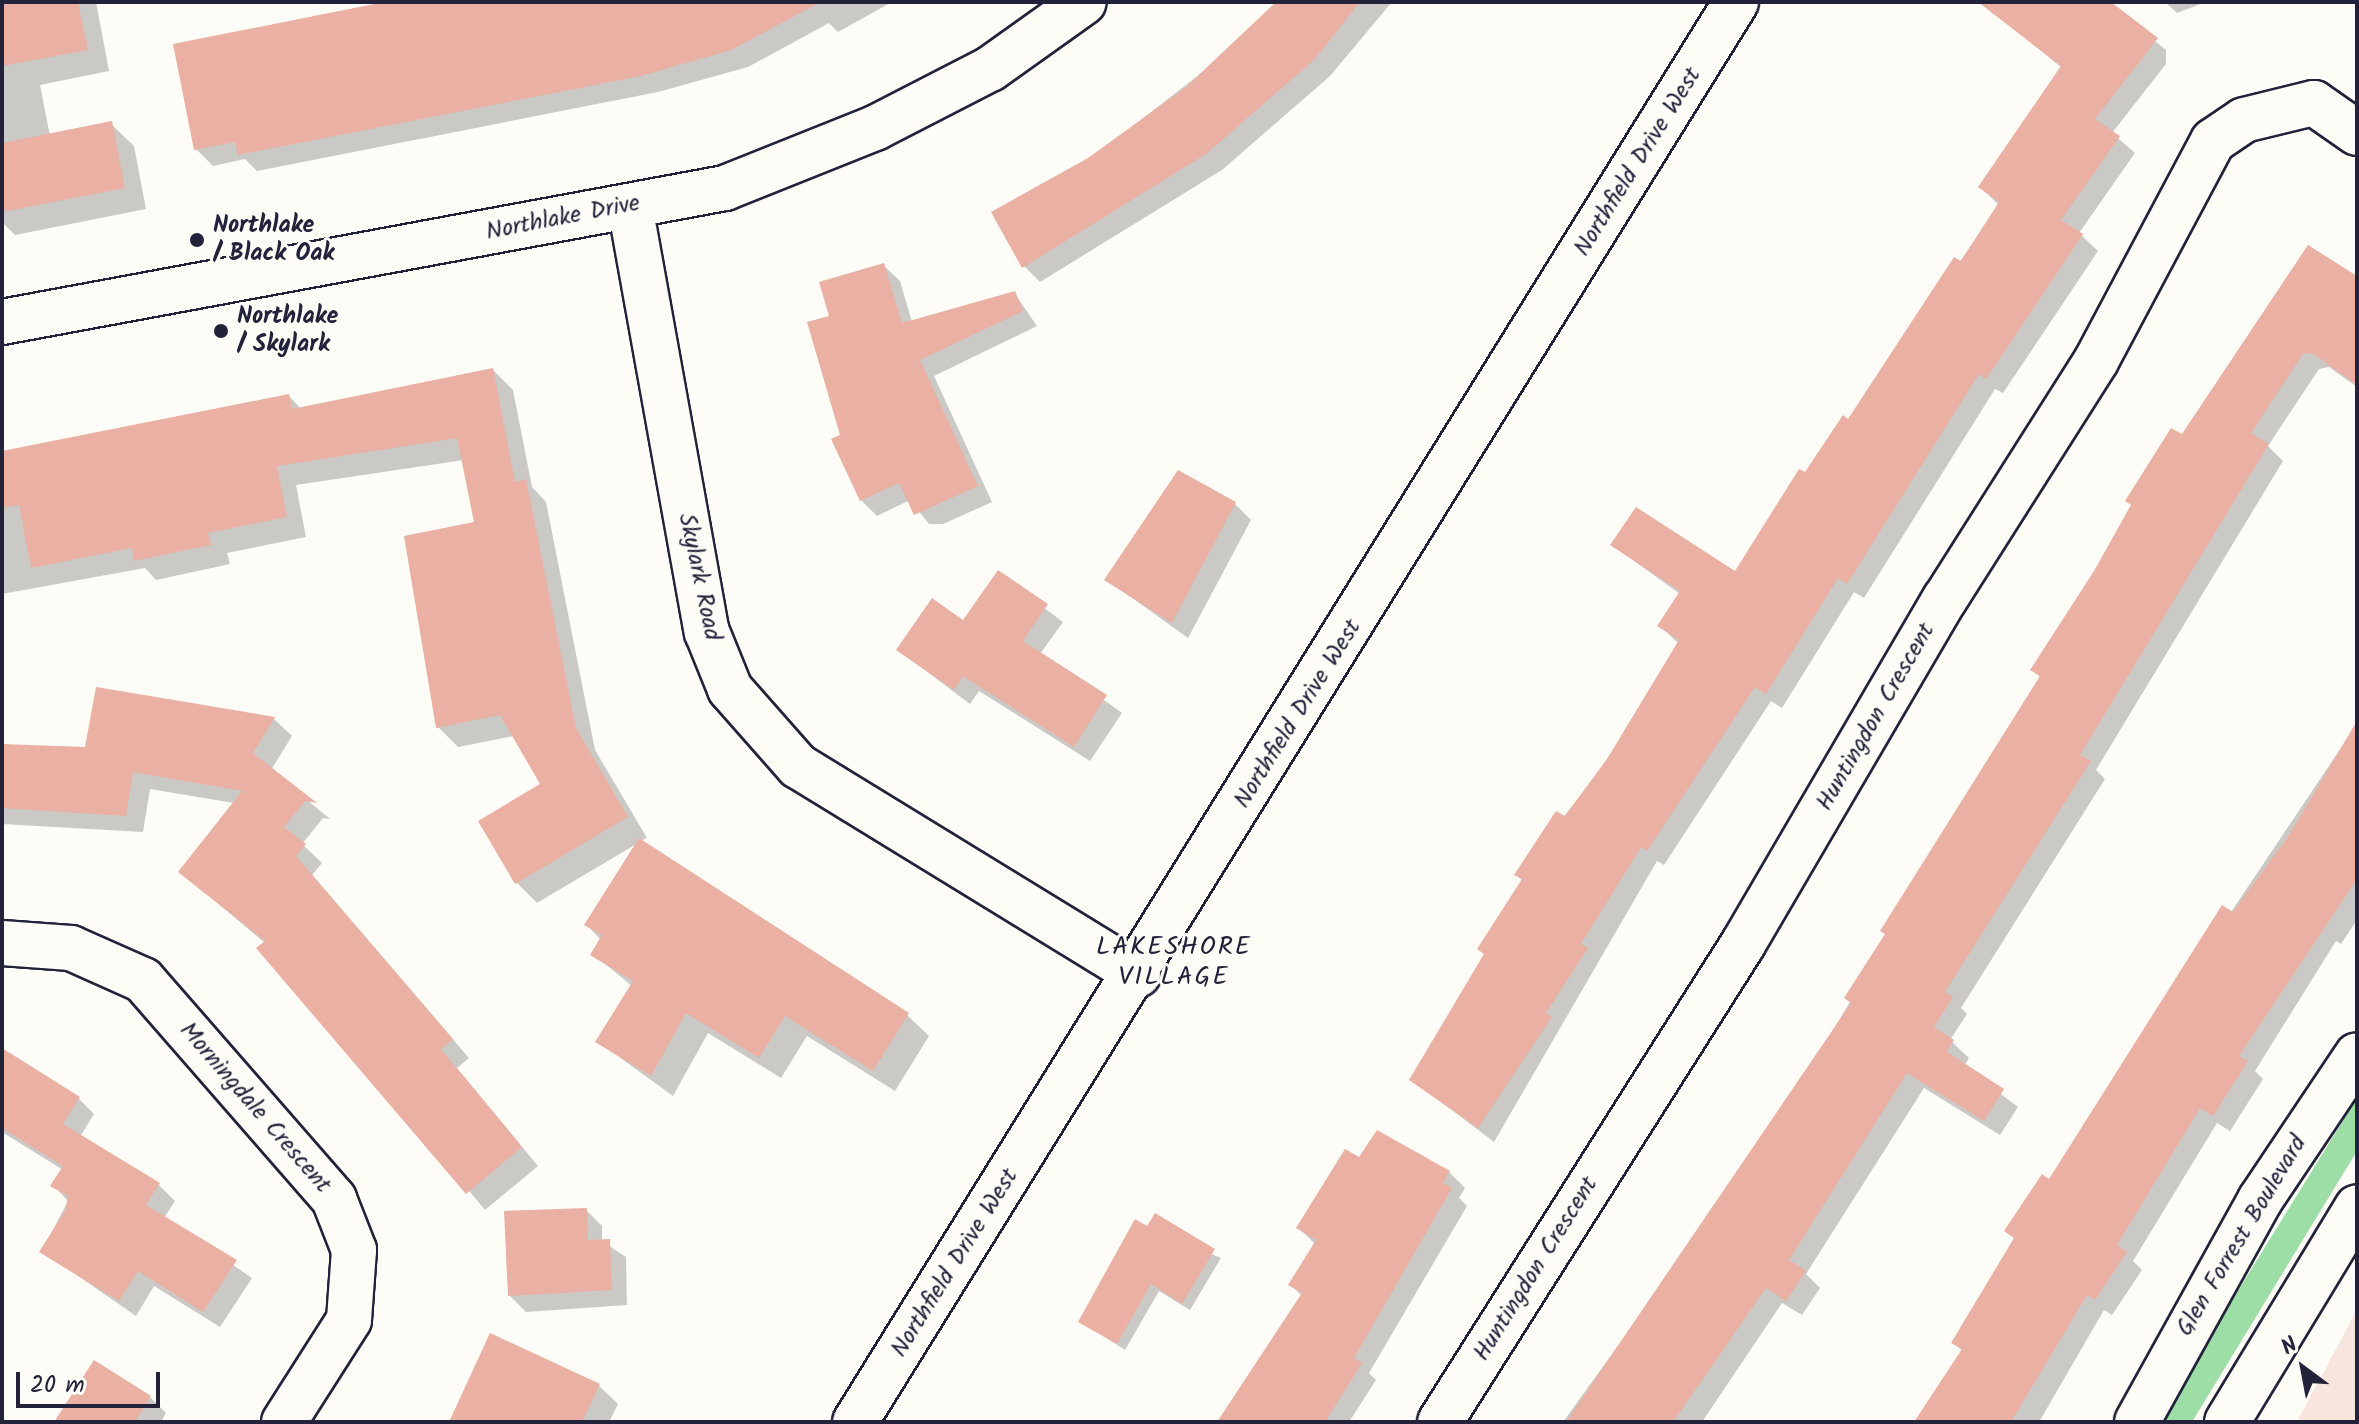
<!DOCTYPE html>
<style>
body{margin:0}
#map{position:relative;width:2359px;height:1424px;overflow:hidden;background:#fdfcf7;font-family:Kalam,sans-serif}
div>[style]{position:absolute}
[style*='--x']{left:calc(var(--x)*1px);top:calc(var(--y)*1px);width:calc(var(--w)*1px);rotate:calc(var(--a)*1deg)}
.built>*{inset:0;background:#f7e5de}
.green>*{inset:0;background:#9ddea7}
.shadow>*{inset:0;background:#0003}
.building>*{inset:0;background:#e9b0a3}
.roads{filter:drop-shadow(2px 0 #22223b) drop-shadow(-2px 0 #22223b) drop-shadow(0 2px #22223b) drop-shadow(0 -2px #22223b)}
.minor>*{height:44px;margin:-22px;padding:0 22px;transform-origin:22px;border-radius:22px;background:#fdfcf7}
.major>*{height:44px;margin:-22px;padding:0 22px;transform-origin:22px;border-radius:22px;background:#fdfcf7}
.dots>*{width:22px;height:22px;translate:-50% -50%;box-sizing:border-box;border:4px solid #fdfcf7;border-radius:50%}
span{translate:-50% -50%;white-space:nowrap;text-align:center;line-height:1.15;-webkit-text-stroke:6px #fdfcf7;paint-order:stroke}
.street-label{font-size:24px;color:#22223b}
.poi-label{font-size:24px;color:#22223b;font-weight:700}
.left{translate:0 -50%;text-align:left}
.neighbourhood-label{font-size:26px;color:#22223b;letter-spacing:2px}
.frame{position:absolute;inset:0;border:4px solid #22223b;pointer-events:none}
.north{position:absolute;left:2263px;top:1328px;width:80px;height:80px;-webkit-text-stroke:6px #fdfcf7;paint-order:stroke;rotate:328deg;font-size:22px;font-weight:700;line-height:32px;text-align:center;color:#22223b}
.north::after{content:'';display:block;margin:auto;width:28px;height:36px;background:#22223b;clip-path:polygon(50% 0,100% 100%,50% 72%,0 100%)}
.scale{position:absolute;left:16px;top:1372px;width:144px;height:36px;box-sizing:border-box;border:4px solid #22223b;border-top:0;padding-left:10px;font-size:24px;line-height:28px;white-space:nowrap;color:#22223b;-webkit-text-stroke:6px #fdfcf7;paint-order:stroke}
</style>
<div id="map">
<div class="built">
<div style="clip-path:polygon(2357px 1310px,2357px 1422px,2297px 1422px)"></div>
</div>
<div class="green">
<div style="clip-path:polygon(2357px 1098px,2357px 1151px,2192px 1422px,2157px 1422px)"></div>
</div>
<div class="shadow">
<div style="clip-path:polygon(2px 2px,96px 2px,109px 71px,40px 85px,50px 136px,111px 124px,134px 146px,146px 209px,15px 235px,2px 222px)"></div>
<div style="clip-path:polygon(393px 2px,892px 2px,838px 32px,829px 23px,748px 67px,658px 92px,257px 171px,245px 159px,213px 166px,196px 149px)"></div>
<div style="clip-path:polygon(1278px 2px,1392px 2px,1330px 76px,1222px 170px,1040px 282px,1024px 266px,1089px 160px,1248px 37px)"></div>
<div style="clip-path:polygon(2008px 2px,2107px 2px,2166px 50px,2166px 64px,2112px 133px,2135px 153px,2079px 233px,2098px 251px,2003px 393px,1995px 389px,1864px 598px,1854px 592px,1782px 708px,1771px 701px,1664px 865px,1657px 861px,1494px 1142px,1411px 1079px,1486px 955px,1523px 881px,1517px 875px,1609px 760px,1679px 644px,1660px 626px,1680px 594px,1612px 545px,1736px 574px,1849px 422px,1999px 205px,1980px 187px,2062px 68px,1998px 15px)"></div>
<div style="clip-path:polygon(2165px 2px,2206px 2px,2177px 13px)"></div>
<div style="clip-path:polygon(2324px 2px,2357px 2px,2357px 4px)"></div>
<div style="clip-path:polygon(884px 266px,900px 281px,912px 322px,1015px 294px,1037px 326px,934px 376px,992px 502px,943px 524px,929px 524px,910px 500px,877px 516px,861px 500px,842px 436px,831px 317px)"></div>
<div style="clip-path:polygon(2357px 281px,2357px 387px,2329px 367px,2319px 369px,2268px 446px,2283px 461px,2096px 770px,2105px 779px,1961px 1008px,1967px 1014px,1950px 1040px,1969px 1058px,1964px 1066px,2018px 1107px,2000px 1135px,1924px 1088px,1806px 1274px,1820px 1288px,1802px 1315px,1782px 1303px,1702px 1422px,1563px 1422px,1779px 1122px,2041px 678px,2033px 670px,2182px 437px)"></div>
<div style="clip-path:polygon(493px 370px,513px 390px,532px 487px,546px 502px,595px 750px,647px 838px,640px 841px,907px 1015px,929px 1036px,895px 1091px,807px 1036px,781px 1078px,708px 1033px,673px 1096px,597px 1041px,632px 986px,593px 954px,601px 940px,586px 924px,638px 843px,537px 903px,517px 883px,542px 784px,514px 736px,458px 747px,438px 727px,477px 524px,464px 460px,296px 485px,306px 537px,227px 553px,230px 564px,156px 580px,145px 568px,2px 594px,2px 453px,289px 396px,301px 409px)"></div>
<div style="clip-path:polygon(1235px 504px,1251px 520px,1188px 638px,1107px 580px)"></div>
<div style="clip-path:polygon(998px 573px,1063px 622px,1040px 654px,1122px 713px,1090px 761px,979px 691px,970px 704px,898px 650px,964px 623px)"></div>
<div style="clip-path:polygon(97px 690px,274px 719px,292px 736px,271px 770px,330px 819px,323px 818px,302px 844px,322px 863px,312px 875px,469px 1058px,457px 1068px,538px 1166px,485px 1210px,265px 943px,181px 872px,234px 803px,150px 789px,143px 832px,2px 824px,2px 746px,87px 749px)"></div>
<div style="clip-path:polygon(2357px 724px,2357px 920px,2341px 944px,2336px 941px,2255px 1071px,2263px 1079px,2230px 1131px,2217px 1123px,2133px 1261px,2142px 1270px,2112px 1315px,2104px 1310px,2039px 1422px,1916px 1422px,1963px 1352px,1954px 1343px,2016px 1240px,2006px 1231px,2050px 1182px)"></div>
<div style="clip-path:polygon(2px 1060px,78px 1098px,94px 1114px,80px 1137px,159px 1185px,175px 1201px,164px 1218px,252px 1278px,220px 1327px,154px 1286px,136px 1316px,42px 1251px,68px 1201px,53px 1185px,63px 1170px,2px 1132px)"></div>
<div style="clip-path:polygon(1359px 1160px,1449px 1172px,1465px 1188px,1459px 1198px,1467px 1206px,1369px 1373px,1376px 1380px,1349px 1422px,1219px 1422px,1302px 1296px,1291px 1285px,1315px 1244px,1299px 1228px)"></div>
<div style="clip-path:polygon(586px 1210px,602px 1226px,602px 1241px,626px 1257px,627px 1305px,526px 1312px,510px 1296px)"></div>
<div style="clip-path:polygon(1148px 1228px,1221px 1258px,1190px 1310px,1159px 1291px,1125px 1350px,1080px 1321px)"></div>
<div style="clip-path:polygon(599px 1386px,618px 1404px,609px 1422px,451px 1422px)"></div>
<div style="clip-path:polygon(150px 1397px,166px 1413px,161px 1422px,58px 1422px)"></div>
</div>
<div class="building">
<div style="clip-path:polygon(2px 2px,78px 2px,88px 50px,2px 66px)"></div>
<div style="clip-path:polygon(384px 2px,821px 2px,731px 50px,641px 76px,238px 155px,235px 142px,194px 150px,173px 44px)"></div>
<div style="clip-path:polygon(1276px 2px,1360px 2px,1314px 60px,1206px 154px,1022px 268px,991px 212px,1088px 158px,1186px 87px)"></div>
<div style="clip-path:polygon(1978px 2px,2111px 2px,2158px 38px,2095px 119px,2120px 136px,2061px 220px,2083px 234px,1986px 379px,1979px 374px,1847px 584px,1838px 578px,1766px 694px,1755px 687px,1647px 851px,1641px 847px,1581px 944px,1588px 948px,1546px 1013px,1552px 1017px,1478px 1128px,1409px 1080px,1484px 954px,1477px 949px,1522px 879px,1514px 875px,1556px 811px,1565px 816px,1607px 759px,1679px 640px,1657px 626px,1680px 591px,1610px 545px,1636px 507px,1735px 571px,1799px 469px,1805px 472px,1843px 415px,1848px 419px,1954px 257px,1961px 261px,1999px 202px,1978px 187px,2061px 66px)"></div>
<div style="clip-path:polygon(112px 121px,125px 188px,2px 212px,2px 143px)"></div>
<div style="clip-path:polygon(2308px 245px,2357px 276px,2357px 385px,2312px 353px,2303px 354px,2251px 433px,2269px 444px,2080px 755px,2091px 761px,1945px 992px,1953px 997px,1934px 1027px,1954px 1040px,1947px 1052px,2004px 1089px,1984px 1121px,1907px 1073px,1789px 1260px,1806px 1271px,1786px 1301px,1766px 1288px,1673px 1422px,1566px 1422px,1851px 1003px,1844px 998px,1885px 934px,1880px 931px,2040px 676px,2030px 670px,2094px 571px,2131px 505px,2125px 501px,2171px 428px,2182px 434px)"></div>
<div style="clip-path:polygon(884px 263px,902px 323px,1015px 291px,1023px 311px,920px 360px,978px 486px,914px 515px,899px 483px,860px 501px,831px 439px,840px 435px,807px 322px,829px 316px,819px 282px)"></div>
<div style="clip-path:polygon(493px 368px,515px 482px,526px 479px,576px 728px,628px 817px,515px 884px,478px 821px,540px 784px,500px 715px,436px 728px,404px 536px,474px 522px,457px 438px,277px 466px,287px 517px,208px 533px,211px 545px,134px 561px,132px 548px,31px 568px,19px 505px,2px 508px,2px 451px,289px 394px,292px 409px)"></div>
<div style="clip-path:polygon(1178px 470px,1236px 502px,1172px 623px,1104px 580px)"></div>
<div style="clip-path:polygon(998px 570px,1048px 604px,1023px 641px,1107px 695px,1074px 747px,963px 676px,954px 690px,896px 650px,932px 598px,963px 620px)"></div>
<div style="clip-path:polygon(96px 687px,275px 717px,253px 753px,317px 803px,305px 801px,284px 827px,306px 844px,296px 856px,453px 1039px,441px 1049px,522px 1147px,466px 1194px,256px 948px,265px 941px,178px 872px,242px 791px,133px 772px,126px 816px,2px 808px,2px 744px,85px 747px)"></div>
<div style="clip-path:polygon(2357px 721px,2357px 879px,2239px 1056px,2248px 1061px,2213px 1116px,2200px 1108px,2117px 1245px,2127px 1252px,2095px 1300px,2087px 1295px,2011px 1422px,1914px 1422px,1962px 1349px,1951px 1343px,2014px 1238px,2004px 1231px,2042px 1174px,2049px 1179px,2222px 905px,2233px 912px,2288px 837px)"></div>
<div style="clip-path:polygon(639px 838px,909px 1013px,873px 1071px,785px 1016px,759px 1058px,686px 1013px,651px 1076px,595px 1042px,633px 981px,590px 955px,602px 935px,584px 925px)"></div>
<div style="clip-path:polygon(2px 1048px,80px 1097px,63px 1124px,160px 1183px,146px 1205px,237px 1260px,203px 1312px,138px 1271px,119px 1301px,39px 1252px,65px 1211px,68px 1196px,50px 1186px,63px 1166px,2px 1128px)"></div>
<div style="clip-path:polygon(1377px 1130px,1450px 1171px,1443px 1183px,1452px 1188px,1354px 1358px,1362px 1363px,1325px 1422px,1217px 1422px,1302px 1293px,1288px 1285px,1316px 1240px,1296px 1228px,1345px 1149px,1359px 1157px)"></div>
<div style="clip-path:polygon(587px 1208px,588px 1240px,610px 1239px,612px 1290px,508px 1296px,504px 1211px)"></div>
<div style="clip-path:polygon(1155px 1213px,1215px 1249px,1182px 1304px,1151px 1284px,1117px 1344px,1078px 1322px,1135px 1219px,1147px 1226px)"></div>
<div style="clip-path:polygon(490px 1333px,600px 1384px,582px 1422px,449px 1422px)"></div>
<div style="clip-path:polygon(94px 1360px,151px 1396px,135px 1422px,54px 1422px)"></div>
</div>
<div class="roads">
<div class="minor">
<div style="--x:630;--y:206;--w:433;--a:79.8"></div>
<div style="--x:707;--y:632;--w:61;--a:68"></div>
<div style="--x:730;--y:689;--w:103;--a:48.6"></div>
<div style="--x:798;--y:766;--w:399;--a:31.5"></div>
<div style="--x:2;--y:322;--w:735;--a:-10.5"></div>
<div style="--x:725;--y:188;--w:162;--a:-21.8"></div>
<div style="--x:875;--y:128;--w:129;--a:-27.2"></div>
<div style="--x:990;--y:69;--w:115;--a:-35.5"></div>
<div style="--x:2;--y:943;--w:69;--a:4.1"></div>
<div style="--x:71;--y:948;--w:79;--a:24"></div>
<div style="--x:143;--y:980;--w:291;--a:48.9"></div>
<div style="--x:334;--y:1199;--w:55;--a:68.6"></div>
<div style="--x:354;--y:1250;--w:70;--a:94.1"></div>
<div style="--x:349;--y:1320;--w:121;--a:122.5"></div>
<div style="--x:1440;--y:1422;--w:566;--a:-57.63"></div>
<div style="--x:1743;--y:944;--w:400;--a:-59.7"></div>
<div style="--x:1945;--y:599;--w:282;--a:-57.6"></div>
<div style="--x:2096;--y:361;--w:249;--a:-62"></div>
<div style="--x:2213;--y:141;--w:37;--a:-34"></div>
<div style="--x:2244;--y:120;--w:72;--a:-13.7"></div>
<div style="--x:2314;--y:103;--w:52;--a:34.9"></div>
<div style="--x:2137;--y:1422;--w:254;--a:-61"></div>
<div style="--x:2260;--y:1200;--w:174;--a:-56.2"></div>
<div style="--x:2227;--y:1422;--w:251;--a:-58.8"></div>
</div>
<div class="major">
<div style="--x:855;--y:1422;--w:1671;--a:-58.18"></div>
</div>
</div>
<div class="dots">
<div style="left:197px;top:240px;background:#22223b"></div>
<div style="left:221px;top:331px;background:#22223b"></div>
</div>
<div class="street-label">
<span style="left:1638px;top:162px;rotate:-58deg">Northfield Drive West</span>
<span style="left:563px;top:218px;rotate:-11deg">Northlake Drive</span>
<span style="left:699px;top:577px;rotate:78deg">Skylark Road</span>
<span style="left:1298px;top:714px;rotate:-58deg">Northfield Drive West</span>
<span style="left:1876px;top:717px;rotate:-60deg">Huntingdon Crescent</span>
<span style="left:255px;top:1108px;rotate:49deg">Morningdale Crescent</span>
<span style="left:2242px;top:1236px;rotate:-59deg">Glen Forrest Boulevard</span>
<span style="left:955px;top:1263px;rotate:-58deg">Northfield Drive West</span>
<span style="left:1536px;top:1269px;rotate:-58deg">Huntingdon Crescent</span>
</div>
<div class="poi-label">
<span class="left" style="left:213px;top:240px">Northlake<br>/ Black Oak</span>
<span class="left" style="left:237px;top:331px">Northlake<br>/ Skylark</span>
</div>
<div class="neighbourhood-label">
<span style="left:1174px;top:963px">LAKESHORE<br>VILLAGE</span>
</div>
<div class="frame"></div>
<div class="north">N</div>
<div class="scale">20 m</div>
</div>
